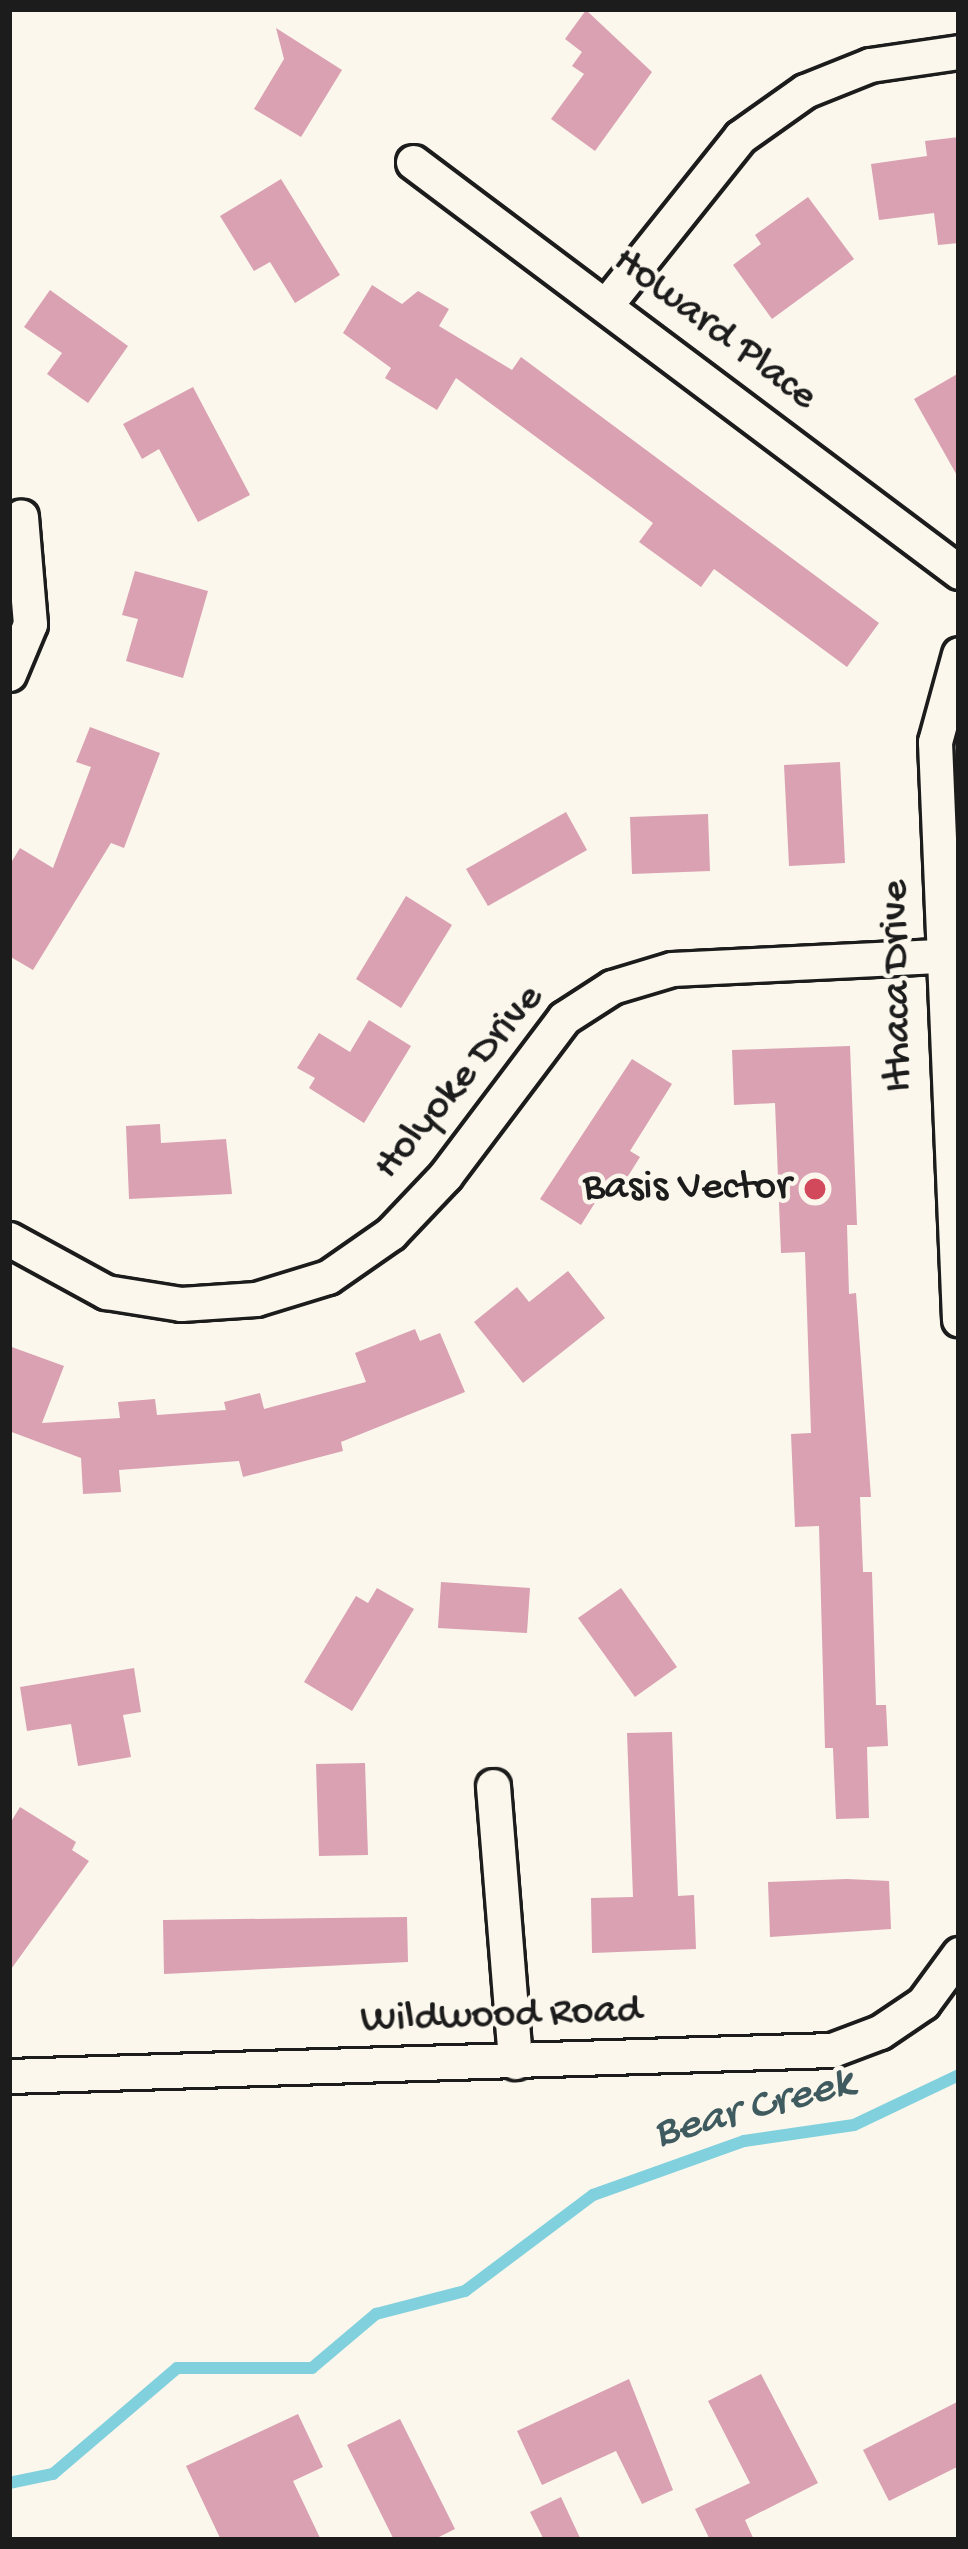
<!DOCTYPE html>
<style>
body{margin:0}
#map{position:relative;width:968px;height:2549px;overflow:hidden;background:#fbf7ec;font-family:"Gochi Hand",sans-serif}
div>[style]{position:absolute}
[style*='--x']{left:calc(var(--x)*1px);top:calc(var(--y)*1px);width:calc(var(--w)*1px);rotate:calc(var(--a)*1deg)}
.stream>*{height:12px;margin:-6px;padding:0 6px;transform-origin:6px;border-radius:6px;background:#80d0dd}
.building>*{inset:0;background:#d9a1b2}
.roads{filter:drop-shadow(3px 0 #1c1c1c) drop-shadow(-3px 0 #1c1c1c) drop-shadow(0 3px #1c1c1c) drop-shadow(0 -3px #1c1c1c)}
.minor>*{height:33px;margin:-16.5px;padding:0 16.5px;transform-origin:16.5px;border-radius:16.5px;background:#fbf7ec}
.dots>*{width:33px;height:33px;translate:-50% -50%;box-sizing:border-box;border:6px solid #fbf7ec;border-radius:50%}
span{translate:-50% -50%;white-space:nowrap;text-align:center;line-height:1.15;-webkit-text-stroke:9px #fbf7ec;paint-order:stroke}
.street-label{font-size:42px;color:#1c1c1c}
.poi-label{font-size:42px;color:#1c1c1c}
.right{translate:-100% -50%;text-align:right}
.water-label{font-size:45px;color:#3f5b60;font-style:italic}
.frame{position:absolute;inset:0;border:12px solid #1c1c1c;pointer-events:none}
</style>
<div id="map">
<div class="stream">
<div style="--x:9;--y:2483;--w:45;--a:-11.6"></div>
<div style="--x:53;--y:2474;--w:163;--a:-40.5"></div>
<div style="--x:177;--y:2368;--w:135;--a:0"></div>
<div style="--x:312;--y:2368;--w:84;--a:-40.2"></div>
<div style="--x:376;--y:2314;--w:92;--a:-14.5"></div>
<div style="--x:465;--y:2291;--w:160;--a:-36.9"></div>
<div style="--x:593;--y:2195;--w:160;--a:-19.7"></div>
<div style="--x:744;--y:2141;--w:111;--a:-8.3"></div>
<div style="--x:854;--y:2125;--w:116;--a:-25.5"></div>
</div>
<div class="building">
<div style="clip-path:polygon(586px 10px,652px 72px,595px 151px,551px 119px,584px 74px,572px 66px,582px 52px,565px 39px)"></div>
<div style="clip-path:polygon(276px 28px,342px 70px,301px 137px,254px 109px,284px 59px)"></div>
<div style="clip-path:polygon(959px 137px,959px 243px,938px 245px,934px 213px,879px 220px,871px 164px,927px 156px,925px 141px)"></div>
<div style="clip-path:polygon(281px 179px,340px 275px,295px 303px,270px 262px,254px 271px,220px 216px)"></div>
<div style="clip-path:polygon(808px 197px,854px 259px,772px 319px,733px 265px,761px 244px,755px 235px)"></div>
<div style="clip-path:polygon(372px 285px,402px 304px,418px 291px,449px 309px,439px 326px,512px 370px,521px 357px,879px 623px,847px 667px,714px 569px,701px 587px,639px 542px,653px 523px,456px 378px,437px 410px,385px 378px,391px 368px,343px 333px)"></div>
<div style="clip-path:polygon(50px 290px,128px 346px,88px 403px,47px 374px,62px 353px,24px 327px)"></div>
<div style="clip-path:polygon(959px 373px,959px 479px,914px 399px)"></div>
<div style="clip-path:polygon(193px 387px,250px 495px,198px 522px,159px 449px,142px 459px,123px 424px)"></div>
<div style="clip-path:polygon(135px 571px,208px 591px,183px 678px,126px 661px,138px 619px,122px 615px)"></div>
<div style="clip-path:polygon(90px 727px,160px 753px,124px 848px,111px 843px,33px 970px,9px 956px,9px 866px,20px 848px,53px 868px,91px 767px,76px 762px)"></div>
<div style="clip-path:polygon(840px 762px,845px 863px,789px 866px,784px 765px)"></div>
<div style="clip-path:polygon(566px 812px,587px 850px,488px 906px,466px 869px)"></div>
<div style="clip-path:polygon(708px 814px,710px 871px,632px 874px,630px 817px)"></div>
<div style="clip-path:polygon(406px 896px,452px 925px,401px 1008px,356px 979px)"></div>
<div style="clip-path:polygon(369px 1020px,411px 1046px,364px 1123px,309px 1088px,315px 1078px,297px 1068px,319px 1033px,350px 1052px)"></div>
<div style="clip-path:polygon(850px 1046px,857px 1225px,847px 1225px,849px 1294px,856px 1293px,871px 1497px,860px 1497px,863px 1572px,872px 1572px,876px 1705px,886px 1705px,888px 1746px,867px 1747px,869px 1818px,836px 1819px,833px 1748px,825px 1748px,819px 1526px,795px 1527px,791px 1434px,811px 1433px,805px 1252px,781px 1253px,775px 1103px,734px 1105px,732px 1050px)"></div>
<div style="clip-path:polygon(632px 1059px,672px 1084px,630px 1151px,640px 1157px,615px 1197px,603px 1190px,581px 1225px,540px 1199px)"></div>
<div style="clip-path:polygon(160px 1124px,161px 1143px,226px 1139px,232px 1194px,129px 1199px,126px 1126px)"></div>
<div style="clip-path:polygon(568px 1271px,605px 1318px,523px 1383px,474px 1322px,517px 1287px,529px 1302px)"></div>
<div style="clip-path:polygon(415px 1329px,420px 1341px,440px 1333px,465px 1392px,341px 1442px,343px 1451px,243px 1477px,239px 1461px,119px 1470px,121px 1492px,83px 1494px,81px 1458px,9px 1431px,9px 1346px,64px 1366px,42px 1423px,120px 1418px,118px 1402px,155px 1399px,157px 1415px,226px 1410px,224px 1402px,260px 1393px,264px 1409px,366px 1382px,355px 1353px)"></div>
<div style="clip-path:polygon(441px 1582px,530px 1588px,527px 1633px,438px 1628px)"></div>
<div style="clip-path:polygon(377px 1588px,414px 1609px,352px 1711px,304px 1682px,356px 1596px,368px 1603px)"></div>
<div style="clip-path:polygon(621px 1588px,677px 1667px,635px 1697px,578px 1618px)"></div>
<div style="clip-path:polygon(134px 1668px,141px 1712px,123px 1715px,131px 1757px,78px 1766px,71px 1724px,27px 1731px,20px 1687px)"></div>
<div style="clip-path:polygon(672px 1732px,678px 1896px,694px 1895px,696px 1949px,592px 1953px,591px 1898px,633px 1897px,627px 1733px)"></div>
<div style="clip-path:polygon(365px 1763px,368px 1855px,319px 1856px,316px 1764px)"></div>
<div style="clip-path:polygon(20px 1807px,76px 1842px,72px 1850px,89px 1861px,9px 1972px,9px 1825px)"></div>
<div style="clip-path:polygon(847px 1879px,889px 1881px,891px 1929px,770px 1937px,768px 1882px)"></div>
<div style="clip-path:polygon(407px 1917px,408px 1962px,164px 1974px,163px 1920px)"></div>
<div style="clip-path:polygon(761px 2374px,818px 2483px,745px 2520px,754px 2540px,710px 2540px,695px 2509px,750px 2483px,708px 2401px)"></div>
<div style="clip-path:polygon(629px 2379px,673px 2490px,642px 2504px,616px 2451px,542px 2485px,517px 2431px)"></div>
<div style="clip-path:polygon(959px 2401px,959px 2466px,889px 2501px,863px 2450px)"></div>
<div style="clip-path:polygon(298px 2414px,323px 2467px,293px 2481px,321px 2540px,221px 2540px,186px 2466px)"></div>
<div style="clip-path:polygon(400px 2419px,455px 2529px,433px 2540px,394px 2540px,347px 2445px)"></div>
<div style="clip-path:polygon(561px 2497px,581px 2540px,544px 2540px,530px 2512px)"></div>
</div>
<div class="roads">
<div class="minor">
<div style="--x:413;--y:162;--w:683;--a:36.9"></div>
<div style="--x:606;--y:305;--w:215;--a:-51.4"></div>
<div style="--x:740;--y:137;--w:80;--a:-35.3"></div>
<div style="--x:805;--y:91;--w:70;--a:-21.8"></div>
<div style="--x:870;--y:65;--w:90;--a:-8.3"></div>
<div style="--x:959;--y:654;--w:91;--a:105.3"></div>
<div style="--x:935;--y:742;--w:578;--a:87.62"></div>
<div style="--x:9;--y:674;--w:54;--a:-67.2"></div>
<div style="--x:30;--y:624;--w:108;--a:-94.8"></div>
<div style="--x:9;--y:1239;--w:111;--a:28.7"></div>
<div style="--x:106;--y:1292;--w:76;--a:9.1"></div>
<div style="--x:181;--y:1304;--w:75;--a:-3.8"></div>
<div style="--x:256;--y:1299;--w:75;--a:-17"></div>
<div style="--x:328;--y:1277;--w:77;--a:-34.9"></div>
<div style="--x:391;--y:1233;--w:79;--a:-46.5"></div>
<div style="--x:445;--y:1176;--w:198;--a:-53"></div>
<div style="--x:564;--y:1018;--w:57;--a:-32.9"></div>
<div style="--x:612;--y:987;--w:63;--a:-16.7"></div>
<div style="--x:672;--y:969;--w:266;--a:-2.8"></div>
<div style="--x:493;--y:1786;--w:277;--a:85.4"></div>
<div style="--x:9;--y:2076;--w:823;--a:-1.81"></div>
<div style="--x:832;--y:2050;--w:51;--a:-20.6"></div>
<div style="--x:880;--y:2032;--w:52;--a:-34"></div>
<div style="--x:923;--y:2003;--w:61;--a:-53.7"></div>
</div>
</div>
<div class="dots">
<div style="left:815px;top:1189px;background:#d1495b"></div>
</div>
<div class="street-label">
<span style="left:714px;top:330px;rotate:37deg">Howard Place</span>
<span style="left:899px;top:986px;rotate:-91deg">Ithaca Drive</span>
<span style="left:460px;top:1083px;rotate:-50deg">Holyoke Drive</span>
<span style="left:501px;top:2017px;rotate:-2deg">Wildwood Road</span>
</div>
<div class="poi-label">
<span class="right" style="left:791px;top:1189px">Basis Vector</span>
</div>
<div class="water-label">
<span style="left:754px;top:2110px;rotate:-15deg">Bear Creek</span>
</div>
<div class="frame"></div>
</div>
